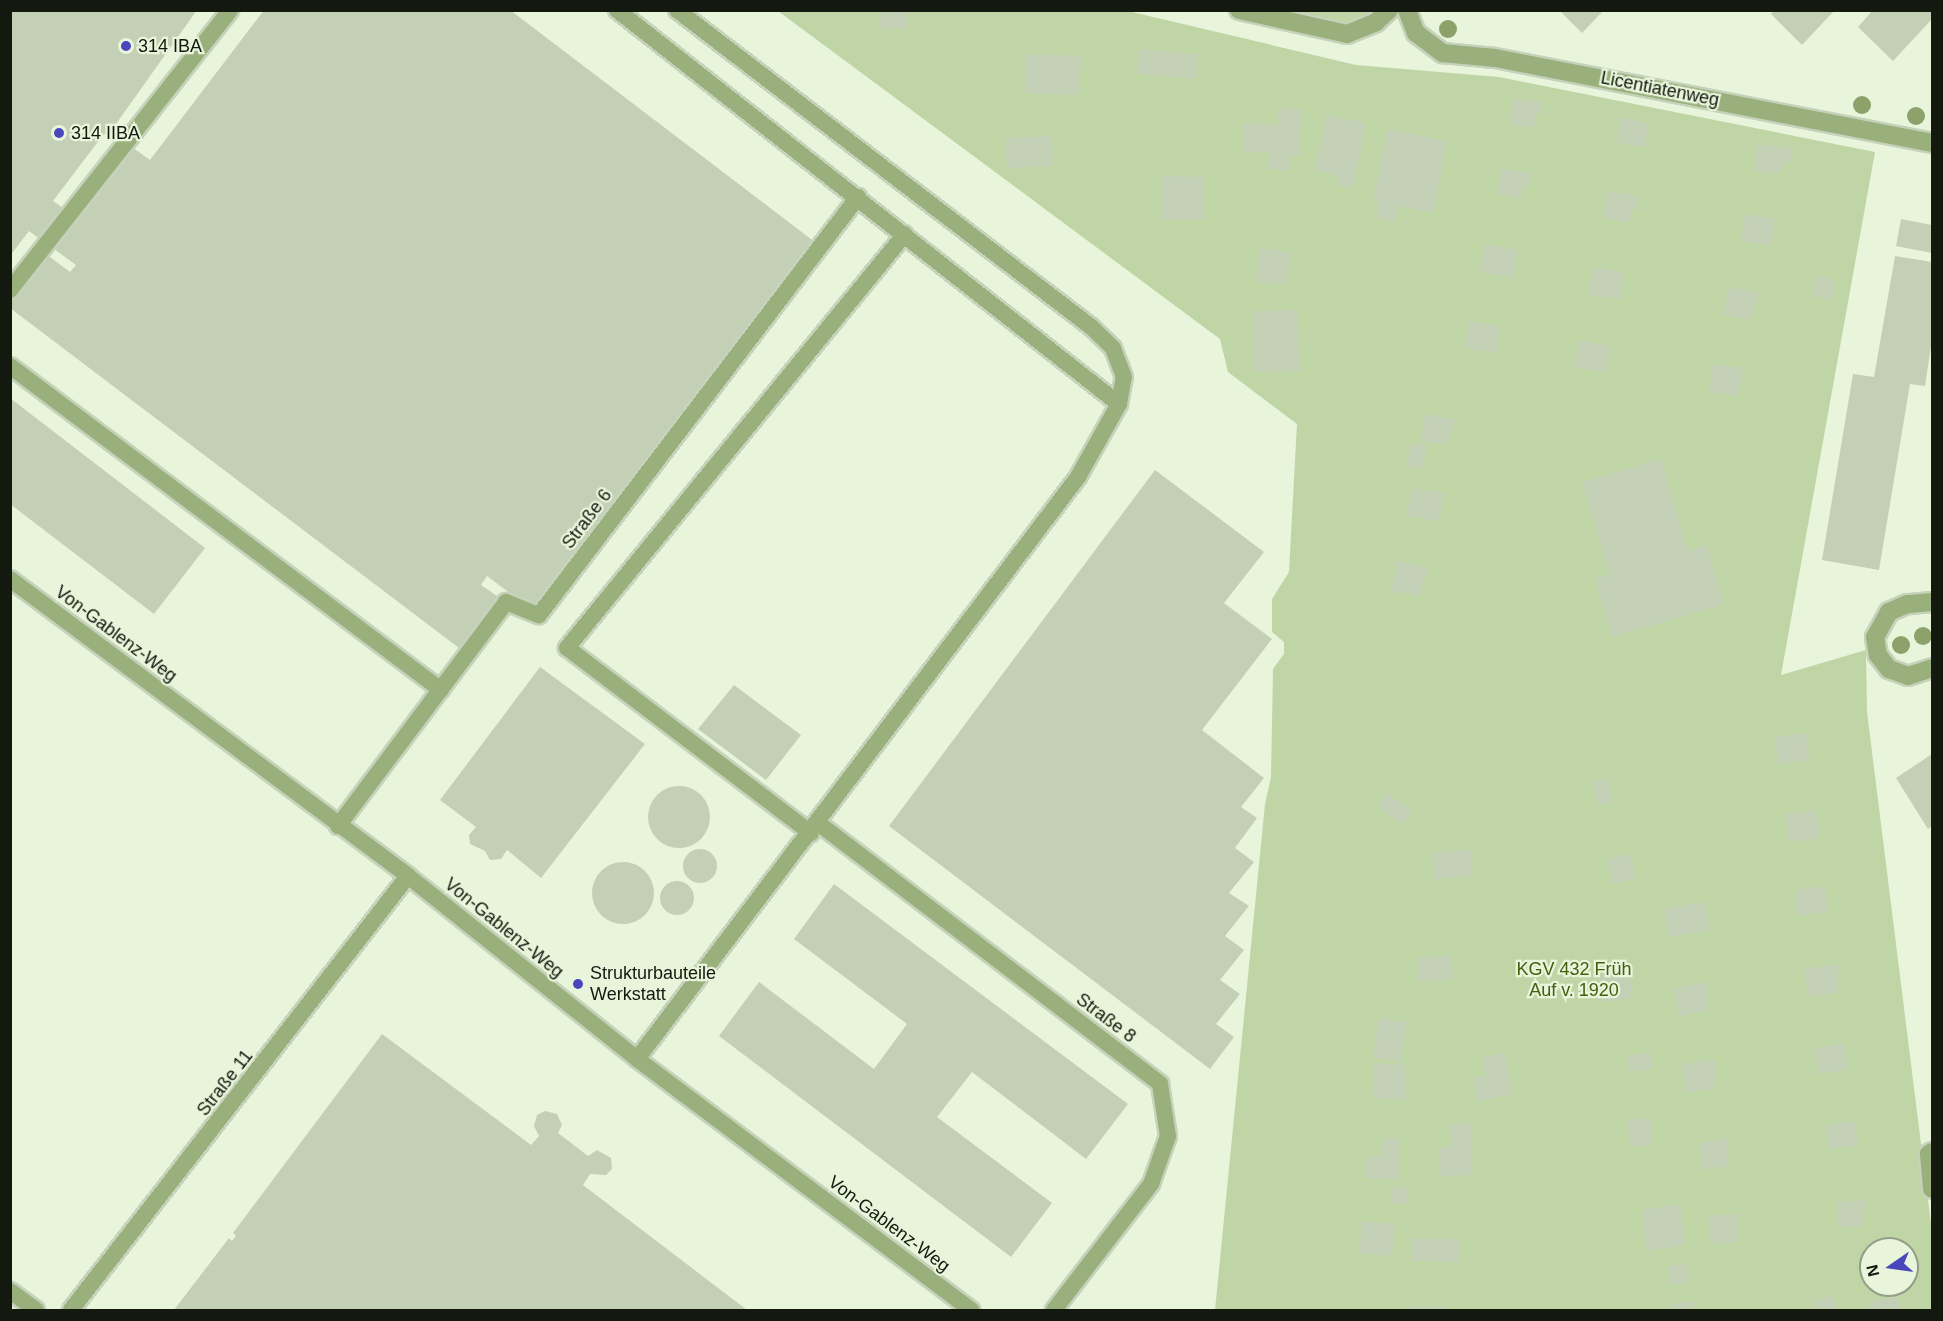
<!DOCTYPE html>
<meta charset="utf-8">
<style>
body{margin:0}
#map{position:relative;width:1943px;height:1321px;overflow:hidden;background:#e8f5db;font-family:Helvetica,sans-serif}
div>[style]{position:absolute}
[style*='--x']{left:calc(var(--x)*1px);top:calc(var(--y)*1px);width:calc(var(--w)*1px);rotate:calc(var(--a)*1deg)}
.green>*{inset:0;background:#bfd5a5}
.building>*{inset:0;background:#c4d0b6}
.round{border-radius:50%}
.roads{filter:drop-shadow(2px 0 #c6d2ba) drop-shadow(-2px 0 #c6d2ba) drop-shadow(0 2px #c6d2ba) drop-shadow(0 -2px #c6d2ba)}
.lane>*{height:16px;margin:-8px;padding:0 8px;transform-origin:8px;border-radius:8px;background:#99b07d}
.street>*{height:18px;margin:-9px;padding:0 9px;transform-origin:9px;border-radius:9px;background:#99b07d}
.trees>*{width:18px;height:18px;margin:-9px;border-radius:50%;background:#8da26a}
.dots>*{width:16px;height:16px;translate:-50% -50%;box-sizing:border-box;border:3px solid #e8f5db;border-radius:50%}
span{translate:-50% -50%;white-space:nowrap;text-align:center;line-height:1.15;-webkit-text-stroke:4.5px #e8f5db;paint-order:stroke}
.poi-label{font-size:18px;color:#14190f}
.left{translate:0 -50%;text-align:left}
.street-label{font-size:18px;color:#14190f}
.park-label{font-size:18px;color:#425f0d}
.frame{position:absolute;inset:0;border:12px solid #14190f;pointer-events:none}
.north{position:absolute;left:1859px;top:1237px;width:60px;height:60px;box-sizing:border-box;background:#e8f5db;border:2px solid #939d89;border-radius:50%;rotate:257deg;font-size:16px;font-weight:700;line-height:24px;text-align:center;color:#14190f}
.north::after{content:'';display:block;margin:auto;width:21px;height:27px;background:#4a47bd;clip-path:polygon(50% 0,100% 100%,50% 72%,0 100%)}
</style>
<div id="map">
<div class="green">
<div style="clip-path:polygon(evenodd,778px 11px,1128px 11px,1356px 65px,1499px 77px,1875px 152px,1781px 675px,1866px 650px,1867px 712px,1932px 1232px,1932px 1310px,1215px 1310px,1265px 804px,1271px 777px,1273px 669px,1284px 654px,1284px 642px,1272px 632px,1272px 599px,1289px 572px,1297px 424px,1228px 372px,1220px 339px,778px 11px,1871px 1249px,1907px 1249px,1907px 1285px,1871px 1285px,1871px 1249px)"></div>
<div style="clip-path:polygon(1281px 11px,1371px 11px,1356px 27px)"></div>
</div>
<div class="building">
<div style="clip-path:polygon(10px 10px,197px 10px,111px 131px,103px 135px,53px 201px,73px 215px,129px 145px,150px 160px,264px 10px,510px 10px,820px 246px,539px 615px,487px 576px,481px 585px,506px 602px,467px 654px,10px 308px,10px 301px,46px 254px,70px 272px,76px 265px,29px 231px,10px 256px)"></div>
<div style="clip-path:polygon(880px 10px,907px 10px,907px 29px,880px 28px)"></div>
<div style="clip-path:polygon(1559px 10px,1604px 10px,1582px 33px)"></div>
<div style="clip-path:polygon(1774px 10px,1835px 10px,1802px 45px,1771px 14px)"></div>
<div style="clip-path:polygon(1873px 10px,1932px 10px,1932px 19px,1893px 61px,1858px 27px)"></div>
<div style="clip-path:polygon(1139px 49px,1197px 54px,1196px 79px,1137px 74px)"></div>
<div style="clip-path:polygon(1026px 54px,1081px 56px,1079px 95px,1025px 93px)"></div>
<div style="clip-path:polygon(1513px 98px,1543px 103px,1541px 114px,1536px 113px,1534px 128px,1509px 124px)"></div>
<div style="clip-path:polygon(1279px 108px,1302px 109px,1299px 156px,1291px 156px,1290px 171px,1268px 169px,1269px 153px,1242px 151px,1244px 123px,1277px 125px)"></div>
<div style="clip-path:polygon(1326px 115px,1366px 123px,1353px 188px,1337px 185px,1339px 176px,1315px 171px)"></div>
<div style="clip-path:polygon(1621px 117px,1649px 123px,1644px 148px,1616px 142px)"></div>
<div style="clip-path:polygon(1387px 129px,1447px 141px,1433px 213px,1398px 206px,1395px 222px,1376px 218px,1379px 203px,1373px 202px)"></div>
<div style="clip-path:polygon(1052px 136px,1053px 166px,1007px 168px,1005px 138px)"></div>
<div style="clip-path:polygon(1757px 144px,1792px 149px,1790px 163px,1782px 162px,1780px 174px,1754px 171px)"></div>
<div style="clip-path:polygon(1501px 168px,1531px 173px,1529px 187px,1523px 186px,1521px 198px,1497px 194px)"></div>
<div style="clip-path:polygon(1161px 176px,1203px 177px,1203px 220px,1161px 220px)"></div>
<div style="clip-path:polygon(1607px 191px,1639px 196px,1637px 210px,1632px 209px,1629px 223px,1603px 218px)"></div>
<div style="clip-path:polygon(1745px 214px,1775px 219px,1771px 246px,1741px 241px)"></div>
<div style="clip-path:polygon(1901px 219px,1932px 225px,1932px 253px,1896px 246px)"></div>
<div style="clip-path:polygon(1485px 244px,1518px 250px,1513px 278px,1479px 272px)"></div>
<div style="clip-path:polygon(1260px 248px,1291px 252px,1285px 285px,1255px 281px)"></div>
<div style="clip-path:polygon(1895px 256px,1932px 262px,1932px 340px,1925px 386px,1910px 384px,1879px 570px,1822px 560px,1853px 374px,1874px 377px)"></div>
<div style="clip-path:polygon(1593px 267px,1624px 272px,1620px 299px,1588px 295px)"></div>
<div style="clip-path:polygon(1816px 276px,1835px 280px,1832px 299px,1812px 296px)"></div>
<div style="clip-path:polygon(1729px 287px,1760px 293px,1750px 320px,1723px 315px)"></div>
<div style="clip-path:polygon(1298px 310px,1299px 371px,1254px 372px,1254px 311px)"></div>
<div style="clip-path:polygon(1469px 321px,1501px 326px,1496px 353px,1465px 348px)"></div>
<div style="clip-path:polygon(1579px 340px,1610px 346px,1605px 373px,1574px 367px)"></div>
<div style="clip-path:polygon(1713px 364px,1743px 368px,1739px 396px,1709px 392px)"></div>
<div style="clip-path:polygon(10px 398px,205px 548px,154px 614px,10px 504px)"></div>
<div style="clip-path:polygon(1425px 414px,1456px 420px,1447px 445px,1421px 441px)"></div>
<div style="clip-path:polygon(1411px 443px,1427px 445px,1423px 469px,1407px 467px)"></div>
<div style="clip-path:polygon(1661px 459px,1688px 551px,1707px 545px,1724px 604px,1612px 637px,1595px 579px,1610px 575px,1582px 482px)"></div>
<div style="clip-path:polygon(1155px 470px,1264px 552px,1224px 603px,1272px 639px,1202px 730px,1264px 778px,1241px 807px,1257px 818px,1235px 848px,1254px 862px,1229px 893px,1249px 906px,1225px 936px,1244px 950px,1220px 980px,1240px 994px,1216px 1024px,1234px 1037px,1210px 1069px,889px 826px)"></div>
<div style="clip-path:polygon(1412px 488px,1444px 493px,1439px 521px,1407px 516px)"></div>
<div style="clip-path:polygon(1397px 561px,1429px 567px,1419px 596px,1391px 591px)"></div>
<div style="clip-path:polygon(540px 667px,645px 744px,541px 878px,507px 850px,501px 859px,490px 860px,485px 851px,470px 844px,469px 835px,476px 827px,440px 800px)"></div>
<div style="clip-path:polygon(734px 685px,801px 735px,766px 780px,698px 729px)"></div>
<div style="clip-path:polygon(1806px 733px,1809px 760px,1778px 764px,1775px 737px)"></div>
<div style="clip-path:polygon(1932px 754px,1932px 826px,1928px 829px,1896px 778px)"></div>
<div style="clip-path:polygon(1608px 778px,1613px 802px,1598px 805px,1592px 781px)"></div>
<div class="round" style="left:648px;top:786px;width:62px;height:62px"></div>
<div style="clip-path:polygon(1386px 793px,1412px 810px,1403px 824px,1377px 807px)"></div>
<div style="clip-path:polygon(1816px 810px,1820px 838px,1789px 842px,1785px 814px)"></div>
<div class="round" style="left:683px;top:849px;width:34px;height:34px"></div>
<div style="clip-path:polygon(1471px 849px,1473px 875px,1434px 880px,1432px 853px)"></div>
<div style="clip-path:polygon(1631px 854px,1635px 879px,1612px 884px,1607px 859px)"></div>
<div class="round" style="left:592px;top:862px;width:62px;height:62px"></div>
<div class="round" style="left:660px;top:881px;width:34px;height:34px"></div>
<div style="clip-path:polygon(834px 884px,1128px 1104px,1086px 1159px,972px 1072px,937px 1117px,1052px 1203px,1011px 1257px,719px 1036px,759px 982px,874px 1069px,907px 1024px,794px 939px)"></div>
<div style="clip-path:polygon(1825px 886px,1828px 912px,1797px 916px,1795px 890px)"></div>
<div style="clip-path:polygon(1704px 902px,1710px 930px,1669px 937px,1664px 909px)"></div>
<div style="clip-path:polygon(1451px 955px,1453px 979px,1418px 982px,1417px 958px)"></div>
<div style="clip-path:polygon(1839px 964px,1837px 993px,1808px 997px,1804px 969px)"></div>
<div style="clip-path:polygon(1629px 972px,1633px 998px,1602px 1002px,1598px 976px)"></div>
<div style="clip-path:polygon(1708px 982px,1707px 1011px,1679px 1016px,1674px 988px)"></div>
<div style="clip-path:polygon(1379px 1018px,1407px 1022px,1401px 1062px,1373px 1058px)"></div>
<div style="clip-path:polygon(382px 1034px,531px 1145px,539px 1136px,534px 1126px,537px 1115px,545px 1111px,557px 1114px,562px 1125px,558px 1133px,588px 1156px,597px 1150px,611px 1158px,612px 1169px,606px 1175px,590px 1174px,583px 1185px,747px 1310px,174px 1310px,229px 1238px,232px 1241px,236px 1236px,233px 1233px)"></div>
<div style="clip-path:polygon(1843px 1043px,1848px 1069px,1818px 1074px,1814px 1048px)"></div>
<div style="clip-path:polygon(1650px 1052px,1653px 1069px,1629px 1072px,1626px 1056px)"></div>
<div style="clip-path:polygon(1505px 1053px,1513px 1094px,1477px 1101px,1473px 1078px,1485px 1076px,1482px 1057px)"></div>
<div style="clip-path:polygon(1716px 1059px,1714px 1089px,1686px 1093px,1682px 1064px)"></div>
<div style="clip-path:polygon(1374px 1063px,1406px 1065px,1405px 1100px,1372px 1098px)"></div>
<div style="clip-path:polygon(1650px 1117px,1653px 1144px,1630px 1147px,1627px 1120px)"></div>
<div style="clip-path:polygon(1855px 1121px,1858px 1146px,1828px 1149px,1825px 1125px)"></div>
<div style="clip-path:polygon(1472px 1123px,1472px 1175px,1440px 1176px,1438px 1147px,1451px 1147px,1450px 1125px)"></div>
<div style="clip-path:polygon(1383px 1138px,1400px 1139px,1399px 1180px,1365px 1178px,1366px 1157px,1381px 1157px)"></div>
<div style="clip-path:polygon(1728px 1138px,1728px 1166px,1703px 1170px,1699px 1143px)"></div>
<div style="clip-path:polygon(1391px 1187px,1409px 1188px,1408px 1204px,1391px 1204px)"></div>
<div style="clip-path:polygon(1866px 1199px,1867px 1208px,1862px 1209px,1864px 1225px,1839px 1228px,1836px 1203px)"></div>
<div style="clip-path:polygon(1680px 1204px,1685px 1245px,1647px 1251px,1641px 1210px)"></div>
<div style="clip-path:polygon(1739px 1213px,1737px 1242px,1711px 1244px,1708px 1216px)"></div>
<div style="clip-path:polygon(1362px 1221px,1395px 1224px,1392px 1256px,1359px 1253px)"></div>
<div style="clip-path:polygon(1412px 1238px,1460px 1239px,1459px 1262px,1412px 1261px)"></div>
<div style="clip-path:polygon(1686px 1263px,1689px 1282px,1670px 1285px,1667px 1267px)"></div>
<div style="clip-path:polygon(1833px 1296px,1836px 1310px,1815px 1310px,1813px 1301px)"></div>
<div style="clip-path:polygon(1898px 1297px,1900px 1310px,1869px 1310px,1868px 1302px)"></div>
<div style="clip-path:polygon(1692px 1300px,1694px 1310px,1674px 1310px,1673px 1304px)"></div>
<div style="clip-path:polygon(1408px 1306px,1445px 1307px,1445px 1310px,1408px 1310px)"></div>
</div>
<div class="roads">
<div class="lane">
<div style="--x:617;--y:10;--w:638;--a:38.13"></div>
<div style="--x:10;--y:290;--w:356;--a:-51.8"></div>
<div style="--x:10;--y:366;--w:539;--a:36.93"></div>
<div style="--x:10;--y:579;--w:497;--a:36.7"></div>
<div style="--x:408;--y:876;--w:293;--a:38.6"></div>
<div style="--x:637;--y:1059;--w:418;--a:36.9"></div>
<div style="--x:818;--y:823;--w:430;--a:37.3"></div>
<div style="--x:1160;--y:1084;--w:53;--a:81.3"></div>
<div style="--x:1168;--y:1136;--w:51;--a:109.5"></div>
<div style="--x:1151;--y:1184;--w:159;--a:127.6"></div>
<div style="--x:338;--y:826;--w:280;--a:-53.1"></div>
<div style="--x:506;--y:602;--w:35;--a:22"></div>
<div style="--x:539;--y:615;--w:526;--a:-52.65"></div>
<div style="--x:811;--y:833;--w:306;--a:-142.8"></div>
<div style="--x:567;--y:648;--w:534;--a:-50.77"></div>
<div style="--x:637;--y:1059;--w:730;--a:-52.85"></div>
<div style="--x:1078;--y:477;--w:84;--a:-60.7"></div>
<div style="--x:1119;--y:404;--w:27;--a:-80"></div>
<div style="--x:1124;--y:377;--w:31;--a:-111"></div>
<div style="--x:1113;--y:348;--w:32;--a:-136"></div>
<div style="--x:1090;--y:326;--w:520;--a:-142.58"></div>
<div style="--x:10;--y:1291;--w:32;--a:36"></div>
<div style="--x:71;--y:1310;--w:549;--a:-52.17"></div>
</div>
<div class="street">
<div style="--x:1239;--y:10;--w:111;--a:12.5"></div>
<div style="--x:1347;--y:34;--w:31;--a:-22"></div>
<div style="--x:1376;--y:22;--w:18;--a:-43"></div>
<div style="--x:1407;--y:10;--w:25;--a:69"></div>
<div style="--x:1416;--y:33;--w:34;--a:37"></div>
<div style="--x:1443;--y:53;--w:52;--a:5.5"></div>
<div style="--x:1495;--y:58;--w:445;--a:11"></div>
<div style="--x:1932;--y:602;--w:25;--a:175"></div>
<div style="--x:1907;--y:604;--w:20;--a:156"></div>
<div style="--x:1889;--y:612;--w:29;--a:119"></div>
<div style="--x:1875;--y:637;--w:18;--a:81"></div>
<div style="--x:1878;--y:655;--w:18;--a:52"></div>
<div style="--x:1889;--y:669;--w:20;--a:20"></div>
<div style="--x:1908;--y:676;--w:25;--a:-18"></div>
<div style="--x:1932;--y:1152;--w:4;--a:146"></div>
<div style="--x:1929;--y:1154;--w:35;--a:85"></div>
</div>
</div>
<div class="trees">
<div style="left:1448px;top:29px"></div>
<div style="left:1862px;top:105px"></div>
<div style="left:1916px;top:116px"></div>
<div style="left:1923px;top:636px"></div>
<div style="left:1901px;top:645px"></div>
</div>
<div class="dots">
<div style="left:126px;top:46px;background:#4a47bd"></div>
<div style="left:59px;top:133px;background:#4a47bd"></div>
<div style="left:578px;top:984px;background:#4a47bd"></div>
</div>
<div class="poi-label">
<span class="left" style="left:138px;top:46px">314 IBA</span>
<span class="left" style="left:71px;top:133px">314 IIBA</span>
<span class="left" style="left:590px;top:984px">Strukturbauteile<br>Werkstatt</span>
</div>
<div class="street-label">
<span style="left:1660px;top:89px;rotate:11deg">Licentiatenweg</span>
<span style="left:587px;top:519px;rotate:-53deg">Straße 6</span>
<span style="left:116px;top:634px;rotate:37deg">Von-Gablenz-Weg</span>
<span style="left:504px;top:928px;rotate:39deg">Von-Gablenz-Weg</span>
<span style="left:1106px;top:1018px;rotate:37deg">Straße 8</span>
<span style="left:225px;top:1083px;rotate:-52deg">Straße 11</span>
<span style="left:889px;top:1224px;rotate:37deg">Von-Gablenz-Weg</span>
</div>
<div class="park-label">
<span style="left:1574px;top:980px">KGV 432 Früh<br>Auf v. 1920</span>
</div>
<div class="frame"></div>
<div class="north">N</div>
</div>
